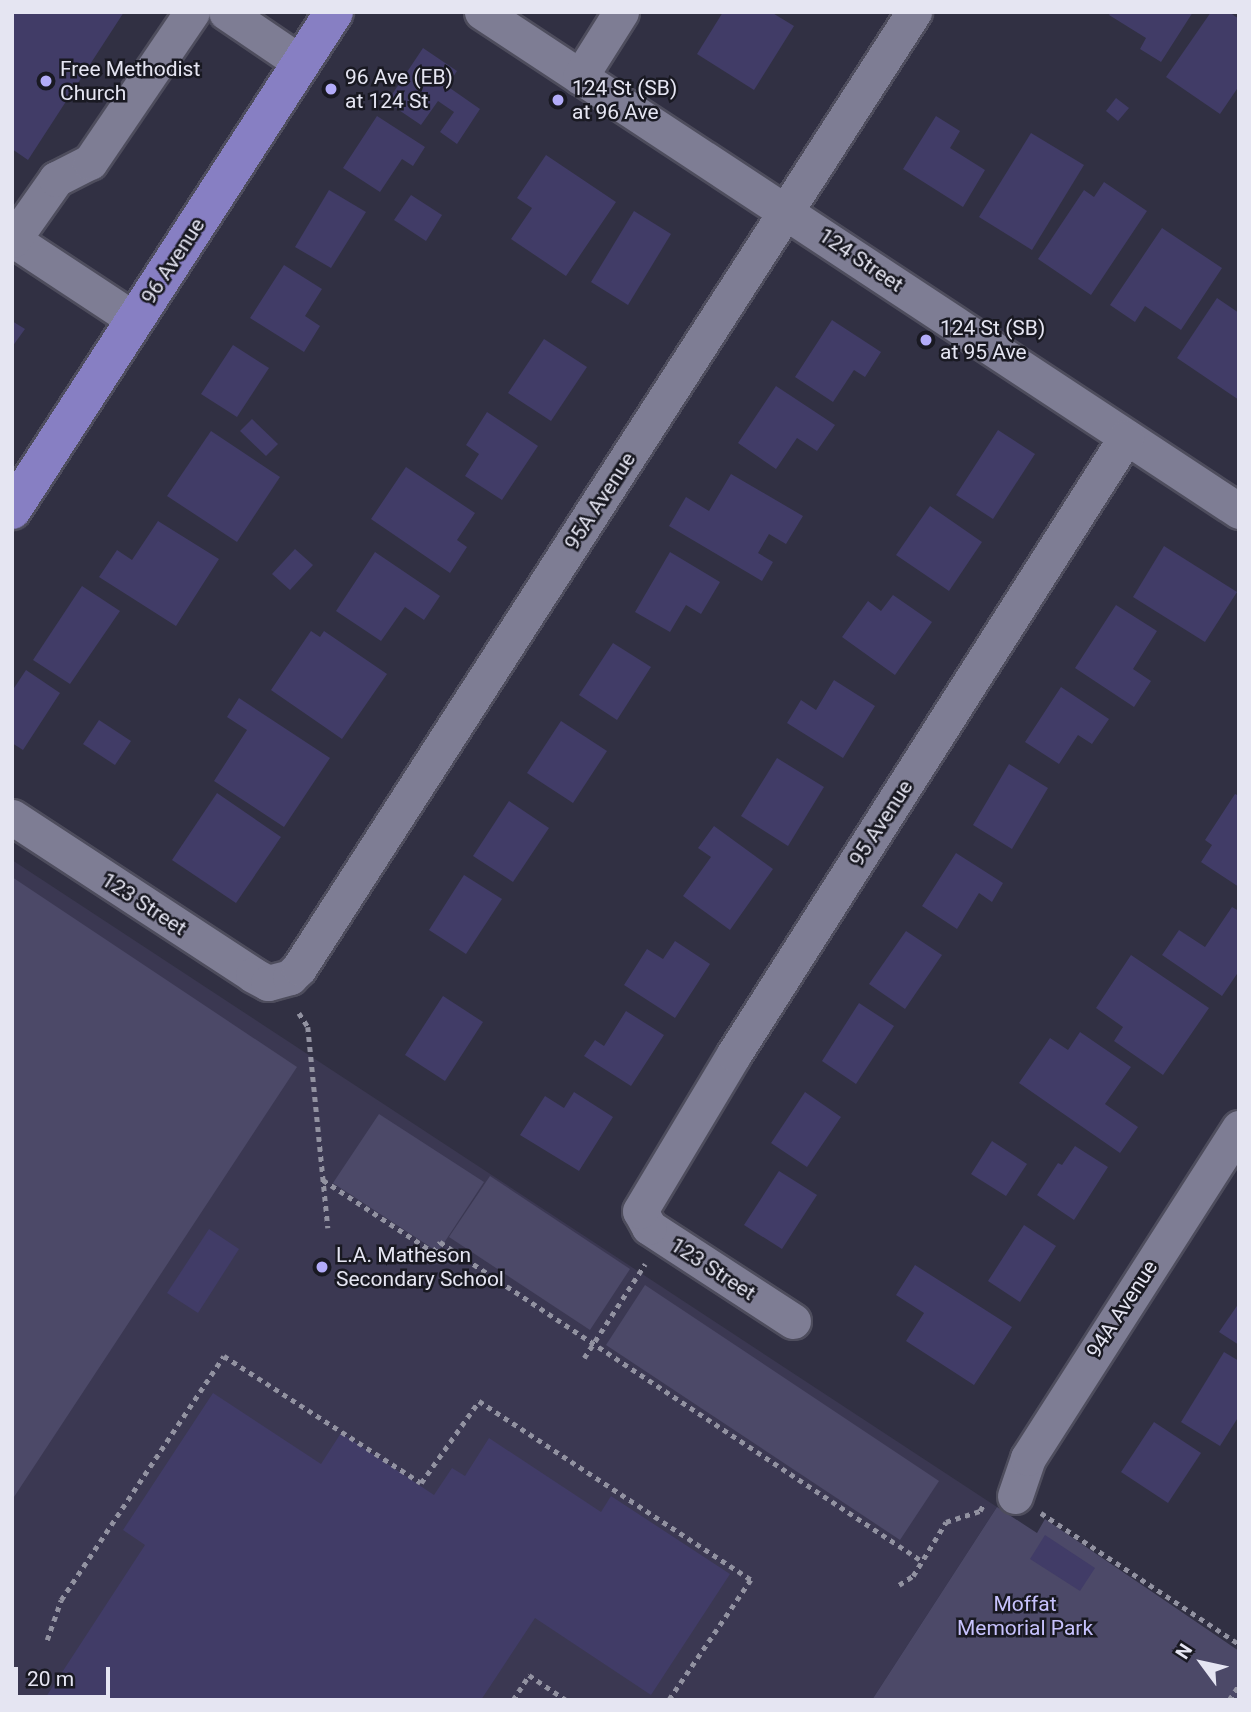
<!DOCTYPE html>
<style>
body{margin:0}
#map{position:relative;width:1251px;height:1712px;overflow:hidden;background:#313043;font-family:Roboto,sans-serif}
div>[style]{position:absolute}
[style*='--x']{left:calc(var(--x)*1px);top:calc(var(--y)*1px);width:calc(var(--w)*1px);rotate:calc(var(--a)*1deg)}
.built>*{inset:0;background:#3b3852}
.green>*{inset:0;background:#4c4968}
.building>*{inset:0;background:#413c67}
.path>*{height:4.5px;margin-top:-2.25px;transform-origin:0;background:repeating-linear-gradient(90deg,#9292a1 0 5px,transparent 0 10px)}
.roads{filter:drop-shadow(2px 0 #4e4d5d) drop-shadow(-2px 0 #4e4d5d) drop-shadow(0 2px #4e4d5d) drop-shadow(0 -2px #4e4d5d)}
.minor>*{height:35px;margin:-17.5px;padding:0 17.5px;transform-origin:17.5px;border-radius:17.5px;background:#7e7d94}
.major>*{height:38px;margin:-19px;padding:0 19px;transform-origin:19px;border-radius:19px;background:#877fc3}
.dots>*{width:19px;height:19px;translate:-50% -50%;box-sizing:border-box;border:4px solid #191922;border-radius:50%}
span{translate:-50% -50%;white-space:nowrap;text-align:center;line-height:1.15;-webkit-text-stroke:5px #191922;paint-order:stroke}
.poi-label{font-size:21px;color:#e5e5f2}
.left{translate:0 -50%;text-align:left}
.street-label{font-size:21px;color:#e5e5f2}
.park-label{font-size:21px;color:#c7c2fd}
.frame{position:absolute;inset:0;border:14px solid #e5e5f2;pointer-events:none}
.north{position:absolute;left:1167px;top:1628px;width:70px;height:70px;-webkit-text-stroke:5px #191922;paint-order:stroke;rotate:303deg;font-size:19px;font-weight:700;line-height:28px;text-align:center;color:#e5e5f2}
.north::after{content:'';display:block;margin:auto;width:24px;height:32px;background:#e5e5f2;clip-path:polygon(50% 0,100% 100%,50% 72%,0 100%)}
.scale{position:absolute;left:14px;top:1667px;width:96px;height:32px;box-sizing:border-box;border:4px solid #e5e5f2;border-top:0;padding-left:9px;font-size:21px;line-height:24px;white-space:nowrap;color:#e5e5f2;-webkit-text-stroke:5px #191922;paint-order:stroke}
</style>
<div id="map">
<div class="built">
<div style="clip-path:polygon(12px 860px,997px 1507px,872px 1700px,12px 1700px)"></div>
</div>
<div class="green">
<div style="clip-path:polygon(12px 877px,297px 1067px,12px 1500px)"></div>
<div style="clip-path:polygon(379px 1114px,484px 1182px,438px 1252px,333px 1183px)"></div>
<div style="clip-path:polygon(490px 1176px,630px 1269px,590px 1330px,449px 1237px)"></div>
<div style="clip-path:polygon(645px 1285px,939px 1481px,900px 1540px,606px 1345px)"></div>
<div style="clip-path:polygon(997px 1507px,1037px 1533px,1045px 1519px,1239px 1651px,1239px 1700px,872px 1700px)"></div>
</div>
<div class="building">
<div style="clip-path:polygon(12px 12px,124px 12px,28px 160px,12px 149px)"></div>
<div style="clip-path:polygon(723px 12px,771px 12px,794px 26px,754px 90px,697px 54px)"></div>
<div style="clip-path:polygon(1111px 12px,1193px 12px,1161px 62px,1140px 49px,1146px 38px,1109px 15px)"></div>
<div style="clip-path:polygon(1211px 12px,1229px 12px,1239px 19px,1239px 86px,1220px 114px,1166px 77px)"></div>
<div style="clip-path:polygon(423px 48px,457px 71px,447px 86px,480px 109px,457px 144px,440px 132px,454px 112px,438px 101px,421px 125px,387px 102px)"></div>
<div style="clip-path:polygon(1116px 98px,1129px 108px,1118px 121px,1106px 111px)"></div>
<div style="clip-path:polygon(377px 116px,425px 147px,413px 166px,402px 159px,380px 192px,343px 168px)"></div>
<div style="clip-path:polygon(936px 116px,960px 131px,950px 148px,985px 170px,963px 207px,903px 169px)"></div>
<div style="clip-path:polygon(1031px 133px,1084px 165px,1032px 250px,979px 217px)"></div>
<div style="clip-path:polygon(546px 155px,616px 202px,566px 276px,511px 239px,532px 208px,517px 198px)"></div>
<div style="clip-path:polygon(1104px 182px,1147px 211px,1091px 295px,1038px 259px,1084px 190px,1094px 197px)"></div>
<div style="clip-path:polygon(329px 190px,366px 212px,331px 268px,295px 247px)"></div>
<div style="clip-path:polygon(411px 195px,442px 215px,426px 241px,394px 220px)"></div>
<div style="clip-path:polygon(634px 211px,671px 234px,628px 305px,591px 282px)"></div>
<div style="clip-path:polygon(1162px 228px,1222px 268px,1181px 330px,1145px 306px,1135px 322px,1110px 305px)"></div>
<div style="clip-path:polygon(284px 265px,322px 289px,305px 316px,320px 326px,304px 352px,250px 318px)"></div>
<div style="clip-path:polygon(1217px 298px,1239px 313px,1239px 400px,1177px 358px)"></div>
<div style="clip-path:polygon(832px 320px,881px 352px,865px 377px,854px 370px,833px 402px,795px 377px)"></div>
<div style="clip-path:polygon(12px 321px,25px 329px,12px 347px)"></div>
<div style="clip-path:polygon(544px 339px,587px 367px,551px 421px,508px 393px)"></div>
<div style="clip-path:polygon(233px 345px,269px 368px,237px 417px,201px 394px)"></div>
<div style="clip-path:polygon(776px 386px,835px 425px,817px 451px,797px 438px,776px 469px,738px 443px)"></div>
<div style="clip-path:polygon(487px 412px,538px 446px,502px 500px,465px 476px,479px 454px,466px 445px)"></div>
<div style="clip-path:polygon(252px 419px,278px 444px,266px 456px,240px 431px)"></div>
<div style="clip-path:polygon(998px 430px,1035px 454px,993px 519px,956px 495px)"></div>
<div style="clip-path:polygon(211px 431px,280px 477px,237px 542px,167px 496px)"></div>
<div style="clip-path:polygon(406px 467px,475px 513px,457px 540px,467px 547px,450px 573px,371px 519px)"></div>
<div style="clip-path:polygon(731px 474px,803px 516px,786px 544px,769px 534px,758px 553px,773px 562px,762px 581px,669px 526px,686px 497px,709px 511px)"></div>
<div style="clip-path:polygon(930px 506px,982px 542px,949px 591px,896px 555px)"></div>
<div style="clip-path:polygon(158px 521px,219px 559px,176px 626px,99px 577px,117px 550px,132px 560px)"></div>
<div style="clip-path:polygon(1164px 546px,1237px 592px,1205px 642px,1133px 597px)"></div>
<div style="clip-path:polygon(295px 549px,313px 565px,290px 590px,272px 574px)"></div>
<div style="clip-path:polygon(375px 552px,440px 596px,424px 620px,405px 607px,381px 641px,336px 611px)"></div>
<div style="clip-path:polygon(670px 552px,720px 582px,701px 614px,686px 605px,670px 632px,635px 612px)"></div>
<div style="clip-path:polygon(82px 586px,120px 611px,70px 684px,33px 660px)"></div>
<div style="clip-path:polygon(893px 595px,932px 622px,895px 675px,842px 637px,868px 601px,881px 611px)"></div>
<div style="clip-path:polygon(1116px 605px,1157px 631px,1133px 669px,1151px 681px,1134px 707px,1075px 668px)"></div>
<div style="clip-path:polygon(311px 631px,320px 637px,324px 631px,387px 674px,342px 739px,271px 690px)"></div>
<div style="clip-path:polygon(613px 643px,651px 667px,617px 720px,579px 695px)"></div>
<div style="clip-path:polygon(26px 670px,60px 693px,23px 750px,12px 743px,12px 691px)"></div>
<div style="clip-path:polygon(834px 680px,875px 706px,843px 758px,787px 723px,801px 700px,816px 710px)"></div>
<div style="clip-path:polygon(1061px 687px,1109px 719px,1092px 744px,1078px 735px,1059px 764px,1025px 742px)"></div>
<div style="clip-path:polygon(239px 698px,330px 758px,284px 827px,214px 781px,247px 730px,227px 717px)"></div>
<div style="clip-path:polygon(99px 720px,131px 741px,115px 765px,83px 744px)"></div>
<div style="clip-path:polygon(561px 721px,607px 751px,573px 803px,527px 773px)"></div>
<div style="clip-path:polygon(777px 758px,824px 787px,788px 846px,741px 816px)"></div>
<div style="clip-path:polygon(1009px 764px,1048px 788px,1012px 849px,973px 825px)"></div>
<div style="clip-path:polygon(217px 793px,281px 837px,236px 903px,172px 860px)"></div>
<div style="clip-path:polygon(1235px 794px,1239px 796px,1239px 887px,1201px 862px,1212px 845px,1205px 840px)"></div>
<div style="clip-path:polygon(509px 801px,549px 828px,513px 882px,473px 856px)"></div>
<div style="clip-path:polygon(714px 826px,773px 869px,730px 930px,683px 896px,711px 857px,698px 848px)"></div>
<div style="clip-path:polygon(956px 853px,1003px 883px,992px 902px,979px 893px,957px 929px,922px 906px)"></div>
<div style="clip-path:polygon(464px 875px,502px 899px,466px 954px,429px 930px)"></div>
<div style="clip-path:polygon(1232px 907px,1239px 911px,1239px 971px,1222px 996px,1162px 955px,1179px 930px,1205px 947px)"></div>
<div style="clip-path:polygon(906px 931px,942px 955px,905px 1009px,869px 984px)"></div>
<div style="clip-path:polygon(675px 941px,710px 964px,675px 1018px,624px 985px,647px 949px,663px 959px)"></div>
<div style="clip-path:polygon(1131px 955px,1209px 1008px,1163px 1075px,1114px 1041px,1123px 1027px,1096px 1008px)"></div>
<div style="clip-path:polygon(443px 996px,483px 1022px,445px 1081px,405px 1055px)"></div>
<div style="clip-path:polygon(859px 1003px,894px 1026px,856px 1084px,822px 1061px)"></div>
<div style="clip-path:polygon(626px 1011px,664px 1035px,631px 1086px,584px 1056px,595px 1040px,604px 1046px)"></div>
<div style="clip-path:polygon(1080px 1032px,1131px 1067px,1105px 1104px,1138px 1127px,1120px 1153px,1019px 1083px,1050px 1038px,1068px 1050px)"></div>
<div style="clip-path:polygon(574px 1092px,613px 1117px,579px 1171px,520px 1135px,545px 1096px,564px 1108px)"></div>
<div style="clip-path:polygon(805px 1092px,841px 1117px,807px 1167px,771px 1143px)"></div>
<div style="clip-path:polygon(992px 1141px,1027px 1164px,1006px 1196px,971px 1174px)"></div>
<div style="clip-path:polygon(1075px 1146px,1108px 1167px,1074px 1220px,1037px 1195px,1058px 1163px,1062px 1165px)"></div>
<div style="clip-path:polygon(779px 1171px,817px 1195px,782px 1249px,744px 1225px)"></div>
<div style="clip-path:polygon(1024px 1225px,1056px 1246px,1020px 1302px,988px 1281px)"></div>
<div style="clip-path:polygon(209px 1229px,239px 1249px,198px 1313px,167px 1293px)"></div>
<div style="clip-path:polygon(915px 1265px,1012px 1327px,974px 1385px,906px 1341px,924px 1313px,896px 1295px)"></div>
<div style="clip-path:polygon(1239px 1303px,1239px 1345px,1219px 1332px)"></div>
<div style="clip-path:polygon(1224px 1352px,1239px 1361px,1239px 1416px,1220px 1446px,1181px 1422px)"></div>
<div style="clip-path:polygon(213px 1393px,321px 1464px,341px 1433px,434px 1495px,452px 1468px,465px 1476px,489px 1438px,601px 1512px,611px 1496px,730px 1574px,651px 1695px,535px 1618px,481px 1700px,44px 1700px,145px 1545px,123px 1530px)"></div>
<div style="clip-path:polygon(1154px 1422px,1201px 1453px,1168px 1503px,1121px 1472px)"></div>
<div style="clip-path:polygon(1045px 1535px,1095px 1568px,1080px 1591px,1030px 1559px)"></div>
</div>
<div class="path">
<div style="--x:299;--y:1013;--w:17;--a:57"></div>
<div style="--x:308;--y:1027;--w:202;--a:84.3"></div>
<div style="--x:323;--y:1180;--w:131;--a:33.2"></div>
<div style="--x:433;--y:1252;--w:12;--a:-55"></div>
<div style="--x:440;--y:1242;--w:578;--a:33.5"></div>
<div style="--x:584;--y:1358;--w:112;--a:-57"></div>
<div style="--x:1041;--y:1513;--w:237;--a:33.5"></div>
<div style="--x:899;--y:1585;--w:17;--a:-33"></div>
<div style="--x:913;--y:1576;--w:63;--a:-58.6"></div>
<div style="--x:946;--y:1522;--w:36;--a:-18"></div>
<div style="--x:980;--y:1511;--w:7;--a:-63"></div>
<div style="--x:47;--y:1640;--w:42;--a:-70.7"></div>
<div style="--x:61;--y:1600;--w:293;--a:-56.3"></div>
<div style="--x:224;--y:1356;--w:234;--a:32.8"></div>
<div style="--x:421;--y:1483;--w:100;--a:-54.7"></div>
<div style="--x:479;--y:1401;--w:326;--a:33.3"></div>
<div style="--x:751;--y:1580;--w:145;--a:124.3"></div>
<div style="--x:513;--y:1700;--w:30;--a:-57"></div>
<div style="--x:529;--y:1675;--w:45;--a:34"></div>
<div style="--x:1229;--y:1700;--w:18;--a:-56"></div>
</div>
<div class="roads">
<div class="minor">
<div style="--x:226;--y:12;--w:91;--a:34.2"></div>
<div style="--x:482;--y:12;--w:907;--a:33.39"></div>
<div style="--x:580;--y:77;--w:77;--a:-57.8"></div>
<div style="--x:12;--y:239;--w:147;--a:33.4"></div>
<div style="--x:13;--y:240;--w:75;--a:-54.8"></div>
<div style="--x:56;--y:179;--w:38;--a:-27"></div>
<div style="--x:90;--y:162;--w:181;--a:-55.8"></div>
<div style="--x:12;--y:817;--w:288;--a:33.2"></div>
<div style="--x:253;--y:975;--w:17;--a:28"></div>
<div style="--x:268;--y:983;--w:23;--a:-15"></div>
<div style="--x:290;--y:977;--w:13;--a:-45"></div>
<div style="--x:299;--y:968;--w:1137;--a:-57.25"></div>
<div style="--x:793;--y:1321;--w:172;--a:-146.9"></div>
<div style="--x:649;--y:1227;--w:18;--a:-119"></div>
<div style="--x:640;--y:1211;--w:183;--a:-59.1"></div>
<div style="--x:734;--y:1054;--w:731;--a:-57.57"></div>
<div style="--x:1015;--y:1496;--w:40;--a:-71.1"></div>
<div style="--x:1028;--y:1458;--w:392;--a:-57.4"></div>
</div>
<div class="major">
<div style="--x:12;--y:510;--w:593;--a:-57.11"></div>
</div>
</div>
<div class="dots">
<div style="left:46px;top:81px;background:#b3acf9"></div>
<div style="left:331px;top:89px;background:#b3acf9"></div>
<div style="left:558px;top:100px;background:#b3acf9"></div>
<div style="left:926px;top:340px;background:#b3acf9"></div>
<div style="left:322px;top:1267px;background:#b3acf9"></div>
</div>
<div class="poi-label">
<span class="left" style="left:60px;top:81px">Free Methodist<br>Church</span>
<span class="left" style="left:345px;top:89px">96 Ave (EB)<br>at 124 St</span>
<span class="left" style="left:572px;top:100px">124 St (SB)<br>at 96 Ave</span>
<span class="left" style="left:940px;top:340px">124 St (SB)<br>at 95 Ave</span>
<span class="left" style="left:336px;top:1267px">L.A. Matheson<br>Secondary School</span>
</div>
<div class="street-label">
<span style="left:861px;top:260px;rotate:34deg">124 Street</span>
<span style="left:173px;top:261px;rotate:-57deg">96 Avenue</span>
<span style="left:600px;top:501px;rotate:-57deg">95A Avenue</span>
<span style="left:881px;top:823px;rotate:-57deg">95 Avenue</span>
<span style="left:144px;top:904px;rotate:33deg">123 Street</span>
<span style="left:713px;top:1269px;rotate:33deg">123 Street</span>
<span style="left:1122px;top:1309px;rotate:-57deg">94A Avenue</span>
</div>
<div class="park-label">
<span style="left:1025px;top:1616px">Moffat<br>Memorial Park</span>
</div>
<div class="frame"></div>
<div class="north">N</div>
<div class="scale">20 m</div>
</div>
